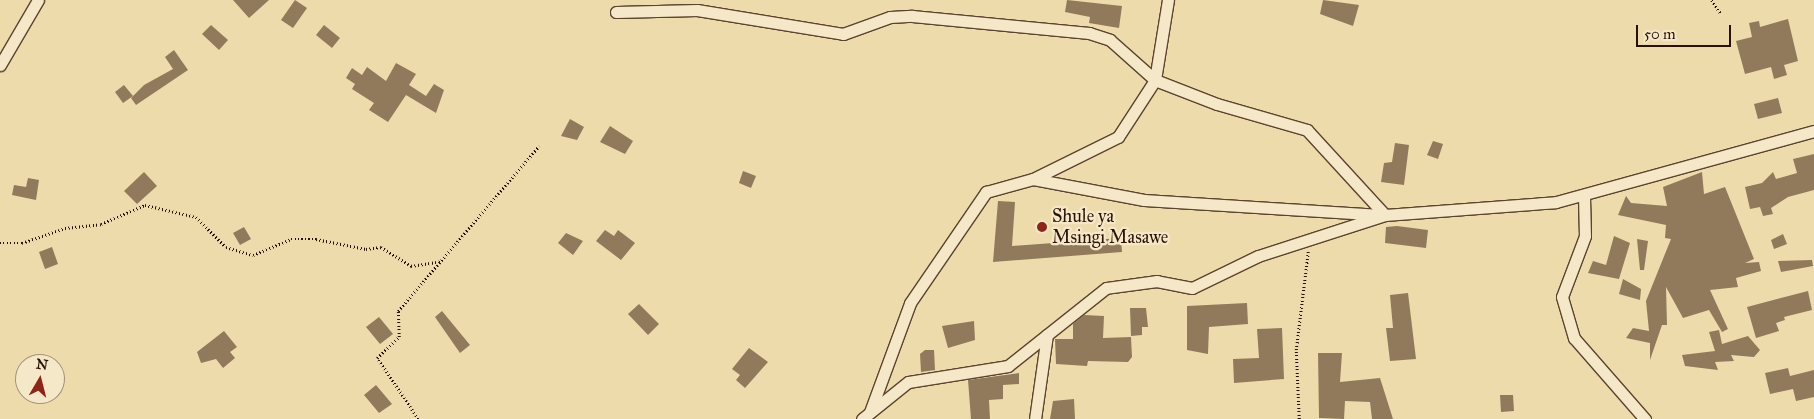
<!DOCTYPE html>
<style>
body{margin:0}
#map{position:relative;width:1814px;height:419px;overflow:hidden;background:#eedbab;font-family:"IM FELL Great Primer",serif}
div>[style]{position:absolute}
[style*='--x']{left:calc(var(--x)*1px);top:calc(var(--y)*1px);width:calc(var(--w)*1px);rotate:calc(var(--a)*1deg)}
.building>*{inset:0;background:#907a5b}
.path>*{height:2.5px;margin-top:-1.25px;transform-origin:0;background:repeating-linear-gradient(90deg,#2b1004 0 1px,transparent 0 3.5px)}
.roads{filter:drop-shadow(1px 0 #5c432e) drop-shadow(-1px 0 #5c432e) drop-shadow(0 1px #5c432e) drop-shadow(0 -1px #5c432e)}
.street>*{height:11px;margin:-5.5px;padding:0 5.5px;transform-origin:5.5px;border-radius:5.5px;background:#f4e8c8}
.dots>*{width:14px;height:14px;translate:-50% -50%;box-sizing:border-box;border:2px solid #f4e8c8;border-radius:50%}
span{translate:-50% -50%;white-space:nowrap;text-align:center;line-height:1.15;-webkit-text-stroke:4.5px #f4e8c8;paint-order:stroke}
.poi-label{font-size:18px;color:#2b1004}
.left{translate:0 -50%;text-align:left}
.north{position:absolute;left:15px;top:354px;width:50px;height:50px;box-sizing:border-box;background:#f4e8c8;border:1px solid #a4927a;border-radius:50%;rotate:8deg;font-size:14px;font-weight:700;line-height:20px;text-align:center;color:#2b1004}
.north::after{content:'';display:block;margin:auto;width:18px;height:22px;background:#8f2418;clip-path:polygon(50% 0,100% 100%,50% 72%,0 100%)}
.scale{position:absolute;left:1636px;top:25px;width:95px;height:22px;box-sizing:border-box;border:2px solid #2b1004;border-top:0;padding-left:6px;font-size:15px;line-height:18px;white-space:nowrap;color:#2b1004;-webkit-text-stroke:4px #f4e8c8;paint-order:stroke}
</style>
<div id="map">
<div class="building">
<div style="clip-path:polygon(233px 0,269px 0,249px 18px)"></div>
<div style="clip-path:polygon(295px 0,307px 8px,293px 28px,281px 20px)"></div>
<div style="clip-path:polygon(1067px 0,1122px 6px,1119px 28px,1089px 23px,1090px 17px,1065px 12px)"></div>
<div style="clip-path:polygon(1323px 0,1359px 5px,1353px 26px,1320px 14px)"></div>
<div style="clip-path:polygon(1788px 19px,1798px 61px,1784px 65px,1787px 75px,1774px 79px,1771px 67px,1745px 74px,1736px 41px,1752px 37px,1749px 23px,1759px 21px,1760px 27px)"></div>
<div style="clip-path:polygon(211px 25px,228px 40px,219px 50px,202px 34px)"></div>
<div style="clip-path:polygon(324px 25px,340px 38px,332px 48px,316px 35px)"></div>
<div style="clip-path:polygon(174px 50px,188px 70px,136px 105px,131px 98px,144px 85px,173px 69px,165px 57px)"></div>
<div style="clip-path:polygon(396px 63px,416px 74px,409px 85px,426px 96px,434px 84px,444px 90px,436px 113px,406px 95px,388px 122px,369px 110px,374px 103px,352px 89px,355px 84px,346px 78px,352px 68px,362px 75px,367px 67px,386px 81px)"></div>
<div style="clip-path:polygon(124px 85px,133px 96px,123px 103px,115px 92px)"></div>
<div style="clip-path:polygon(1778px 98px,1782px 113px,1758px 119px,1754px 104px)"></div>
<div style="clip-path:polygon(570px 119px,584px 127px,577px 140px,561px 136px)"></div>
<div style="clip-path:polygon(610px 126px,633px 141px,625px 154px,600px 142px)"></div>
<div style="clip-path:polygon(1433px 141px,1443px 144px,1438px 159px,1427px 155px)"></div>
<div style="clip-path:polygon(1395px 143px,1409px 145px,1404px 185px,1381px 182px,1384px 163px,1392px 162px)"></div>
<div style="clip-path:polygon(1814px 154px,1814px 190px,1788px 197px,1771px 208px,1773px 214px,1763px 216px,1760px 207px,1750px 209px,1745px 187px,1762px 183px,1773px 172px,1776px 179px,1797px 173px,1793px 159px)"></div>
<div style="clip-path:polygon(743px 171px,756px 176px,751px 188px,739px 183px)"></div>
<div style="clip-path:polygon(144px 172px,157px 186px,137px 204px,124px 191px)"></div>
<div style="clip-path:polygon(1702px 172px,1704px 194px,1725px 187px,1754px 259px,1745px 263px,1759px 262px,1761px 271px,1736px 278px,1738px 287px,1710px 290px,1728px 329px,1722px 332px,1709px 310px,1683px 318px,1666px 287px,1667px 325px,1662px 325px,1650px 360px,1650px 343px,1626px 338px,1633px 328px,1649px 331px,1646px 301px,1671px 239px,1665px 238px,1666px 225px,1618px 215px,1626px 196px,1631px 203px,1667px 206px,1663px 187px)"></div>
<div style="clip-path:polygon(28px 178px,39px 180px,36px 200px,12px 195px,14px 185px,26px 187px)"></div>
<div style="clip-path:polygon(998px 201px,1015px 202px,1012px 246px,1121px 238px,1122px 252px,993px 262px)"></div>
<div style="clip-path:polygon(1397px 226px,1428px 230px,1426px 248px,1385px 243px,1386px 227px)"></div>
<div style="clip-path:polygon(244px 227px,251px 239px,240px 245px,233px 233px)"></div>
<div style="clip-path:polygon(605px 230px,614px 236px,618px 230px,635px 243px,621px 260px,596px 241px)"></div>
<div style="clip-path:polygon(566px 233px,583px 241px,573px 255px,558px 243px)"></div>
<div style="clip-path:polygon(1783px 234px,1787px 244px,1774px 249px,1771px 240px)"></div>
<div style="clip-path:polygon(1614px 236px,1630px 243px,1619px 279px,1588px 273px,1593px 261px,1606px 265px)"></div>
<div style="clip-path:polygon(1637px 239px,1648px 241px,1644px 270px,1640px 270px)"></div>
<div style="clip-path:polygon(52px 247px,58px 264px,45px 269px,39px 252px)"></div>
<div style="clip-path:polygon(1812px 260px,1813px 266px,1781px 272px,1778px 261px)"></div>
<div style="clip-path:polygon(1623px 279px,1641px 289px,1640px 300px,1619px 294px)"></div>
<div style="clip-path:polygon(1808px 291px,1812px 310px,1784px 317px,1785px 320px,1776px 323px,1779px 331px,1756px 338px,1747px 307px)"></div>
<div style="clip-path:polygon(1408px 293px,1416px 359px,1390px 361px,1386px 328px,1393px 328px,1390px 295px)"></div>
<div style="clip-path:polygon(1247px 303px,1248px 324px,1209px 327px,1208px 354px,1187px 350px,1187px 306px)"></div>
<div style="clip-path:polygon(639px 304px,659px 324px,648px 335px,628px 314px)"></div>
<div style="clip-path:polygon(1130px 308px,1146px 308px,1148px 327px,1142px 327px,1142px 335px,1131px 336px)"></div>
<div style="clip-path:polygon(442px 311px,470px 345px,460px 353px,435px 317px)"></div>
<div style="clip-path:polygon(1084px 315px,1104px 316px,1103px 338px,1131px 337px,1132px 357px,1128px 362px,1088px 361px,1087px 366px,1056px 364px,1055px 339px,1073px 339px,1073px 324px)"></div>
<div style="clip-path:polygon(379px 317px,393px 334px,380px 344px,366px 327px)"></div>
<div style="clip-path:polygon(974px 321px,975px 340px,948px 348px,942px 326px)"></div>
<div style="clip-path:polygon(1282px 328px,1284px 379px,1234px 383px,1233px 359px,1259px 358px,1257px 329px)"></div>
<div style="clip-path:polygon(1719px 330px,1722px 344px,1748px 336px,1760px 350px,1754px 357px,1731px 355px,1734px 361px,1715px 362px,1718px 370px,1685px 366px,1682px 355px,1715px 351px,1709px 332px)"></div>
<div style="clip-path:polygon(224px 331px,237px 347px,230px 352px,235px 358px,223px 368px,216px 359px,201px 363px,197px 352px)"></div>
<div style="clip-path:polygon(749px 348px,768px 362px,745px 388px,736px 380px,740px 375px,732px 369px)"></div>
<div style="clip-path:polygon(925px 350px,934px 350px,935px 370px,921px 372px,920px 354px)"></div>
<div style="clip-path:polygon(1318px 353px,1342px 353px,1340px 382px,1380px 378px,1393px 419px,1372px 419px,1370px 402px,1345px 401px,1344px 419px,1319px 418px)"></div>
<div style="clip-path:polygon(1788px 368px,1790px 376px,1814px 370px,1814px 397px,1796px 401px,1793px 389px,1770px 394px,1765px 373px)"></div>
<div style="clip-path:polygon(1019px 373px,1019px 384px,1003px 385px,1003px 399px,989px 400px,990px 419px,971px 419px,968px 380px)"></div>
<div style="clip-path:polygon(376px 385px,392px 404px,379px 413px,364px 395px)"></div>
<div style="clip-path:polygon(1500px 395px,1513px 395px,1514px 411px,1501px 412px)"></div>
<div style="clip-path:polygon(1074px 399px,1075px 419px,1050px 419px,1053px 401px)"></div>
</div>
<div class="path">
<div style="--x:1712;--y:0;--w:17;--a:57"></div>
<div style="--x:0;--y:243;--w:22;--a:0"></div>
<div style="--x:22;--y:243;--w:46;--a:-19.2"></div>
<div style="--x:65;--y:228;--w:36;--a:-6"></div>
<div style="--x:101;--y:224;--w:48;--a:-23.4"></div>
<div style="--x:145;--y:205;--w:52;--a:13.2"></div>
<div style="--x:196;--y:217;--w:42;--a:45"></div>
<div style="--x:226;--y:247;--w:28;--a:17"></div>
<div style="--x:253;--y:255;--w:41;--a:-22.8"></div>
<div style="--x:291;--y:239;--w:25;--a:0"></div>
<div style="--x:316;--y:239;--w:51;--a:11.3"></div>
<div style="--x:366;--y:249;--w:15;--a:-8"></div>
<div style="--x:381;--y:247;--w:36;--a:32"></div>
<div style="--x:411;--y:266;--w:31;--a:-9"></div>
<div style="--x:418;--y:419;--w:73;--a:-123.9"></div>
<div style="--x:377;--y:358;--w:30;--a:-44"></div>
<div style="--x:399;--y:337;--w:26;--a:-92"></div>
<div style="--x:398;--y:311;--w:217;--a:-49.5"></div>
<div style="--x:1299;--y:419;--w:69;--a:-92.5"></div>
<div style="--x:1296;--y:350;--w:99;--a:-83"></div>
</div>
<div class="roads">
<div class="street">
<div style="--x:616;--y:12;--w:81;--a:-1.4"></div>
<div style="--x:697;--y:10;--w:148;--a:9.3"></div>
<div style="--x:843;--y:34;--w:50;--a:-19.9"></div>
<div style="--x:890;--y:17;--w:22;--a:-3"></div>
<div style="--x:912;--y:16;--w:178;--a:5.5"></div>
<div style="--x:1089;--y:33;--w:22;--a:18"></div>
<div style="--x:1110;--y:40;--w:60;--a:41.6"></div>
<div style="--x:1155;--y:80;--w:66;--a:21.2"></div>
<div style="--x:1217;--y:104;--w:94;--a:16.1"></div>
<div style="--x:1307;--y:130;--w:115;--a:47.5"></div>
<div style="--x:1385;--y:215;--w:133;--a:162.1"></div>
<div style="--x:1258;--y:256;--w:73;--a:154.1"></div>
<div style="--x:1192;--y:288;--w:36;--a:-169"></div>
<div style="--x:1157;--y:281;--w:51;--a:172.2"></div>
<div style="--x:1106;--y:288;--w:125;--a:141.5"></div>
<div style="--x:1008;--y:366;--w:101;--a:170.9"></div>
<div style="--x:908;--y:382;--w:59;--a:141.2"></div>
<div style="--x:0;--y:65;--w:75;--a:-59.7"></div>
<div style="--x:1033;--y:179;--w:113;--a:10.7"></div>
<div style="--x:1144;--y:200;--w:241;--a:3.6"></div>
<div style="--x:1385;--y:215;--w:171;--a:-4.3"></div>
<div style="--x:1556;--y:202;--w:268;--a:-15.4"></div>
<div style="--x:1584;--y:196;--w:40;--a:88.6"></div>
<div style="--x:1585;--y:236;--w:65;--a:110.7"></div>
<div style="--x:1562;--y:297;--w:43;--a:73.7"></div>
<div style="--x:1574;--y:338;--w:108;--a:48.8"></div>
<div style="--x:870;--y:412;--w:116;--a:-69.8"></div>
<div style="--x:910;--y:303;--w:135;--a:-55.6"></div>
<div style="--x:986;--y:192;--w:49;--a:-15.5"></div>
<div style="--x:1033;--y:179;--w:95;--a:-26.3"></div>
<div style="--x:1118;--y:137;--w:68;--a:-57"></div>
<div style="--x:1155;--y:80;--w:81;--a:-80.8"></div>
<div style="--x:1035;--y:419;--w:85;--a:-81.9"></div>
</div>
</div>
<div class="dots">
<div style="left:1042px;top:227px;background:#8f2418"></div>
</div>
<div class="poi-label">
<span class="left" style="left:1052px;top:227px">Shule ya<br>Msingi Masawe</span>
</div>
<div class="north">N</div>
<div class="scale">50 m</div>
</div>
